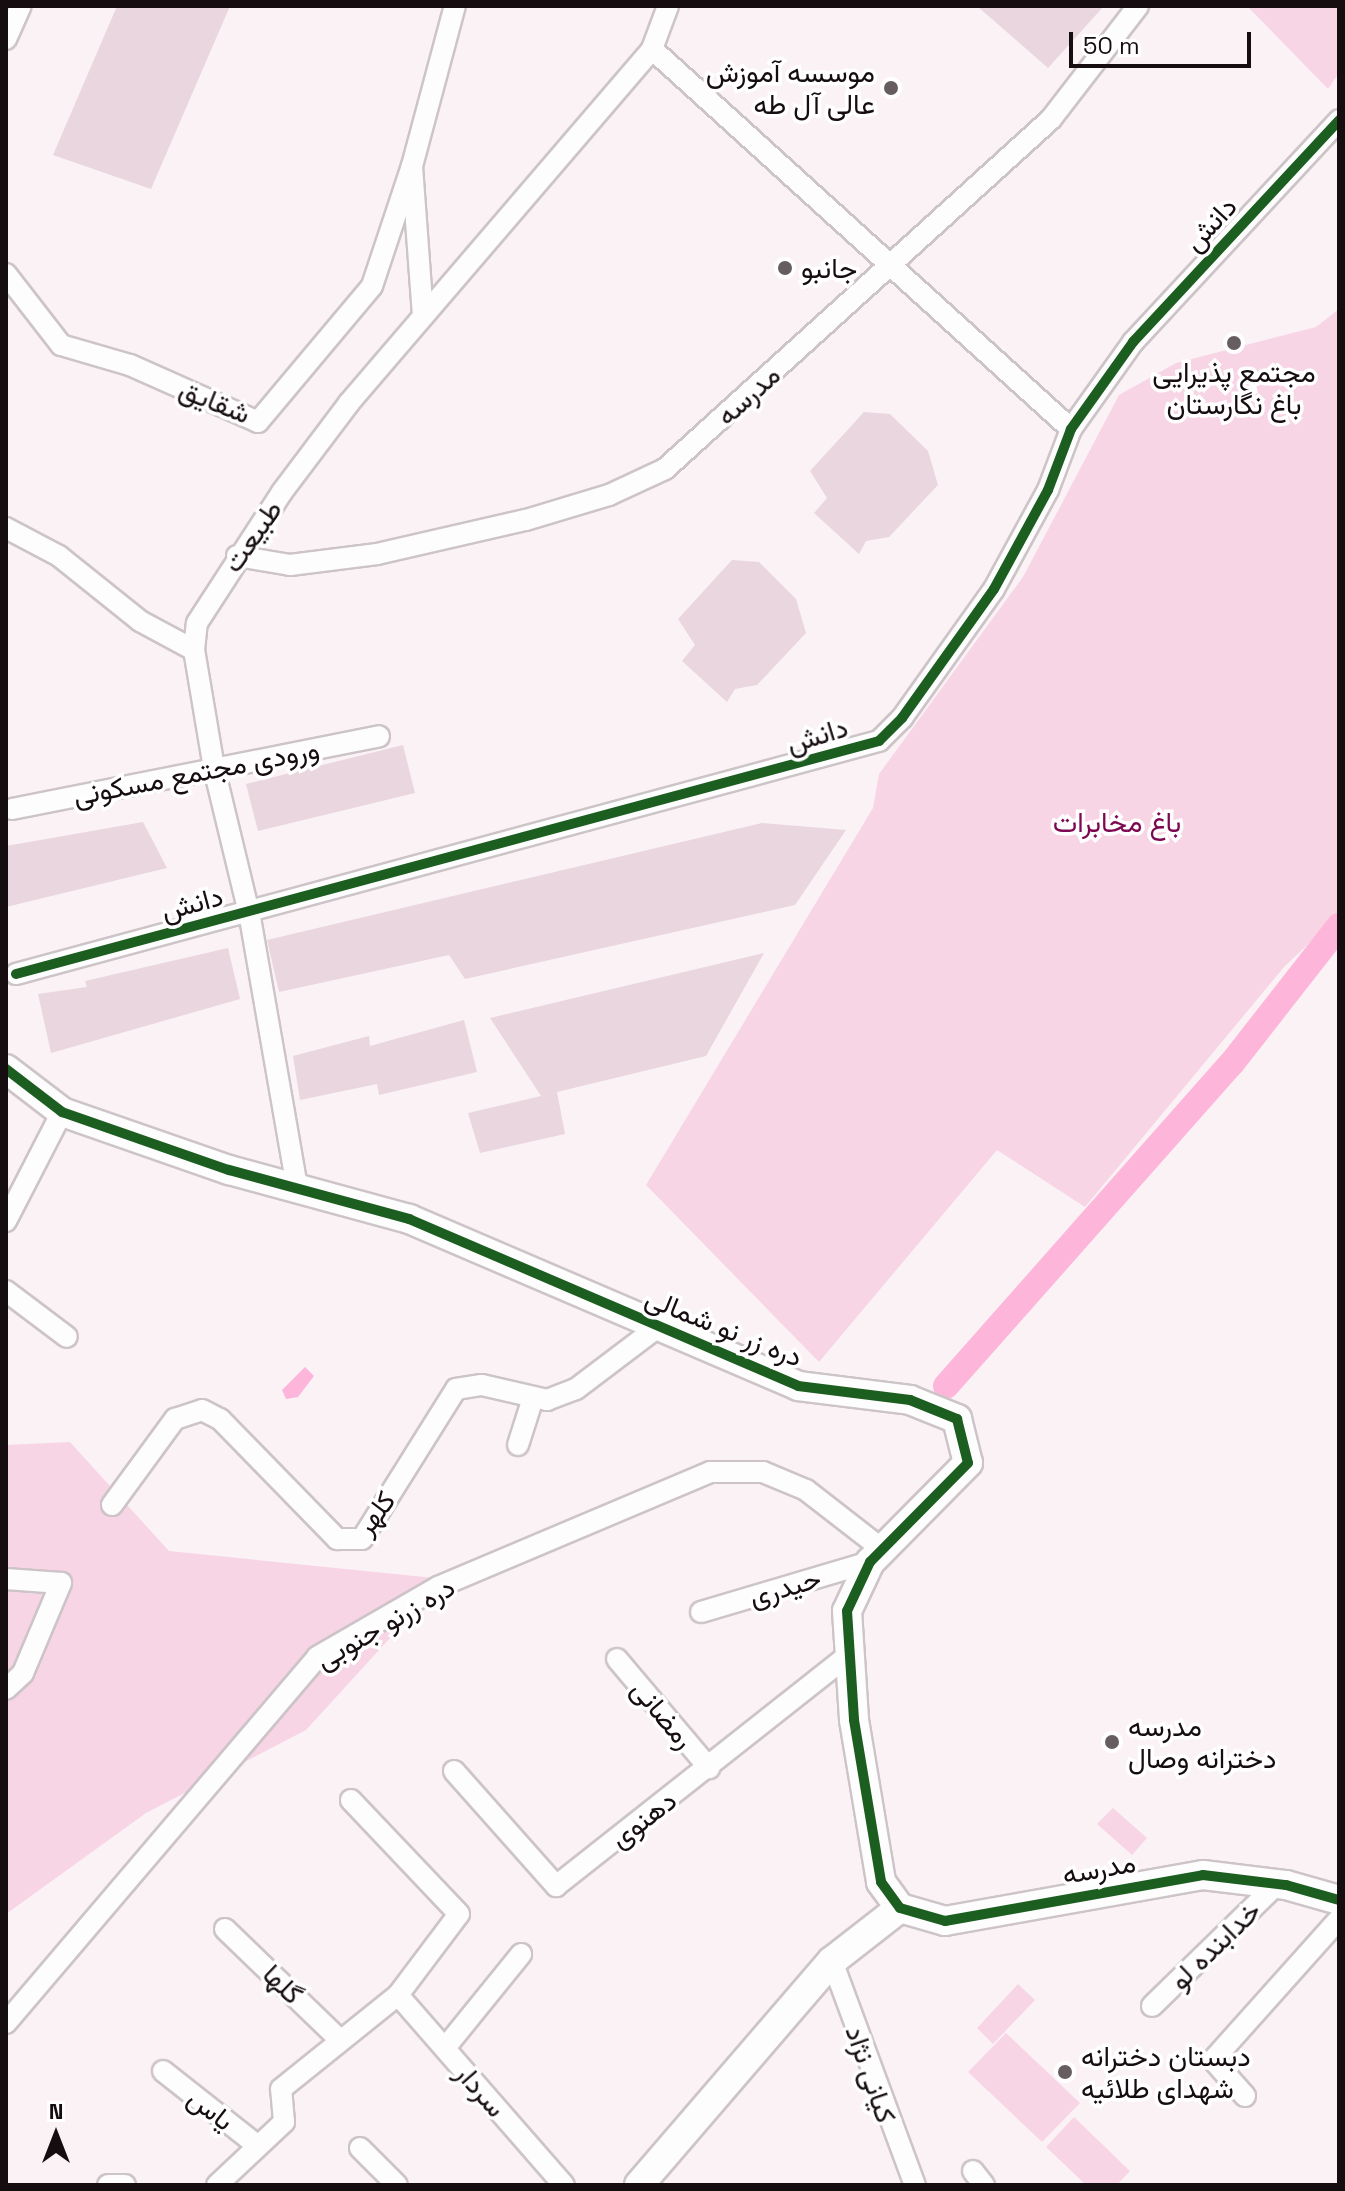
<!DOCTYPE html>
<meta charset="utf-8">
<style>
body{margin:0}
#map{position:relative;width:1345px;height:2191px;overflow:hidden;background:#fbf2f6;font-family:"Space Grotesk",Vazirmatn,sans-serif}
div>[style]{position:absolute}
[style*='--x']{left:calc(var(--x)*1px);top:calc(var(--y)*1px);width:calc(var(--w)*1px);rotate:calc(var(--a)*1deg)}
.green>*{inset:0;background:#f8d5e5}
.water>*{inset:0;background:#fdb6d9}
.canal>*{height:26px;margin:-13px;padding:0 13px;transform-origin:13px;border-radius:13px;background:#fdb6d9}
.building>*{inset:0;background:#e9d6df}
.roads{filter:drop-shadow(2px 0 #cdc4c8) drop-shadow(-2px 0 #cdc4c8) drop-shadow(0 2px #cdc4c8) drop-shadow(0 -2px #cdc4c8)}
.street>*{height:20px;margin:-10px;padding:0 10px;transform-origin:10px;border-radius:10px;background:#fefdfe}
.secondary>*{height:28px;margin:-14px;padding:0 14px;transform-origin:14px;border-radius:14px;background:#fefdfe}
.cycleway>*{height:10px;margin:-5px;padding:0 5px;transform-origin:5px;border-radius:5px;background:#1b5e20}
.dots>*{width:22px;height:22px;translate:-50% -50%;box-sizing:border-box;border:4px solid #fff;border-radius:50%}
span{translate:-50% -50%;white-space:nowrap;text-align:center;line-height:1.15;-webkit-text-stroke:7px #fff;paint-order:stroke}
.poi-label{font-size:28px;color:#160d11}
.right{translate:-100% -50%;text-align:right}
.left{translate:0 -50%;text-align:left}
.street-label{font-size:28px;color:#160d11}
.park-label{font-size:28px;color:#7c0852}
.frame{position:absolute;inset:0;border:8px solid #160d11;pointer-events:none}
.north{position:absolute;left:16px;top:2095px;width:80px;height:80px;-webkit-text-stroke:6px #fff;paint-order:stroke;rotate:0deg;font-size:22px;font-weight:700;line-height:32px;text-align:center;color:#160d11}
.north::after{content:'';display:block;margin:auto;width:28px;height:36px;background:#160d11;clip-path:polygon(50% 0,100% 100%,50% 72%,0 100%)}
.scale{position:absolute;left:1069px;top:32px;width:182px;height:36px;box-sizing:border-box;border:4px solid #160d11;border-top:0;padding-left:10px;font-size:24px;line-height:28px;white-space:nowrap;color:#160d11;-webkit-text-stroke:6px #fff;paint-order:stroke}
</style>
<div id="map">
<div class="green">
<div style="clip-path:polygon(1247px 6px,1339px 6px,1339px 73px,1328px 89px)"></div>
<div style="clip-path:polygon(1339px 309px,1339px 915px,1284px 967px,1085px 1207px,997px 1150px,819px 1362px,646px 1185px,873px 808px,879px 774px,1023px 577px,1119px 395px,1176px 363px,1316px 327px)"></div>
<div style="clip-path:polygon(70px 1442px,169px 1551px,444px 1579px,306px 1730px,146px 1813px,6px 1914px,6px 1445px)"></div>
<div style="clip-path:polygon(1113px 1808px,1147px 1838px,1132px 1855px,1097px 1824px)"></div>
<div style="clip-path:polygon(1018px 1984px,1035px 2000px,993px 2044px,977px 2028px)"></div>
<div style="clip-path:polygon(1006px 2033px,1080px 2103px,1042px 2142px,968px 2072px)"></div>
<div style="clip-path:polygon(1074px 2117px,1130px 2171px,1117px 2185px,1086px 2185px,1046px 2147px)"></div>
</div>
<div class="water">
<div style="clip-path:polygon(305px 1367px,314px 1376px,298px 1397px,286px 1399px,282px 1390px)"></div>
</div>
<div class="canal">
<div style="--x:946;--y:1386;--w:431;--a:-48.5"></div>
<div style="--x:1232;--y:1063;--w:174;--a:-52"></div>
</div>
<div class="building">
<div style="clip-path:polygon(117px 6px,230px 6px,151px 189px,53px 155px)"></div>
<div style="clip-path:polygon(977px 6px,1104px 6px,1048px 68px)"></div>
<div style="clip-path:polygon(864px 412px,890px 414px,928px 451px,938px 485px,889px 537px,866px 541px,859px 554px,814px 513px,827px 498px,810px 471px)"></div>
<div style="clip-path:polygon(732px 560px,759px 562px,796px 599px,806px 633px,757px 685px,735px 689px,727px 702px,682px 661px,695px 645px,678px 619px)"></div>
<div style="clip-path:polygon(403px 745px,415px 793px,258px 831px,246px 784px)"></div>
<div style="clip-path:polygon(143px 822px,167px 868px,6px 907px,6px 846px)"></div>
<div style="clip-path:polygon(762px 823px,846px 830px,795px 905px,465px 979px,449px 955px,279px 992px,267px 940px)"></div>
<div style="clip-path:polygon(228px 948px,240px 999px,51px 1053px,38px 994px,87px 987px,85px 981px)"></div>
<div style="clip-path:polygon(764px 953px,706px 1056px,557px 1092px,565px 1134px,480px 1153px,468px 1113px,541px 1096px,490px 1018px)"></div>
<div style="clip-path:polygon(464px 1020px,477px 1072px,379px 1095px,377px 1084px,300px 1100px,293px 1056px,369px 1036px,370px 1046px)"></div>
</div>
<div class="roads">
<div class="street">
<div style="--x:6;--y:39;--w:36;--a:-66"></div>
<div style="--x:652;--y:49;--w:566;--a:42.21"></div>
<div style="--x:6;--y:274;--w:90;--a:52.2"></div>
<div style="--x:61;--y:345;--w:72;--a:16.2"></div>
<div style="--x:130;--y:365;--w:140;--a:24"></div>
<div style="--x:258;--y:422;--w:177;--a:-50"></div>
<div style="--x:372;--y:286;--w:126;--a:-71.6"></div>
<div style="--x:423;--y:316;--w:150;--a:-94.2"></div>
<div style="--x:412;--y:166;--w:166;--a:-75"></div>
<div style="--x:6;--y:528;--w:60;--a:27.8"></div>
<div style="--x:59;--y:556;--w:104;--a:38.7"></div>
<div style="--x:140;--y:621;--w:61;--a:28.2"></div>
<div style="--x:237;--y:556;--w:54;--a:9.6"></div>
<div style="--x:290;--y:565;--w:88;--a:-7.2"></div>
<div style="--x:377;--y:554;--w:153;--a:-12.9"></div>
<div style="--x:526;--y:520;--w:87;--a:-16.8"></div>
<div style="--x:609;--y:495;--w:62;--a:-24.9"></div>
<div style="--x:665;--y:469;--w:521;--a:-42.2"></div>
<div style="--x:1051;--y:119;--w:143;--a:-52.4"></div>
<div style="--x:12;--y:809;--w:374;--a:-11.2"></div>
<div style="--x:16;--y:974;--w:894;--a:-15.11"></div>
<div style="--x:879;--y:741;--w:33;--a:-45"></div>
<div style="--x:902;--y:718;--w:158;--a:-54.5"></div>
<div style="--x:994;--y:589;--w:113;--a:-61.4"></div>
<div style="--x:1048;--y:490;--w:65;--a:-69.3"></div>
<div style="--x:1071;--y:429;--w:107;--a:-54.5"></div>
<div style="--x:1133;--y:342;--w:303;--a:-47.1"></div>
<div style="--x:297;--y:1187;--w:278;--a:-99.9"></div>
<div style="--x:249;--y:913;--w:149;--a:-103.6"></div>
<div style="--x:214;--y:768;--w:120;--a:-99.6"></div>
<div style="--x:194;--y:650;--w:27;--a:-84"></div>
<div style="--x:197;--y:623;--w:156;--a:-57"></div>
<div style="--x:282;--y:492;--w:111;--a:-53"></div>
<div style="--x:349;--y:403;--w:466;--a:-49.4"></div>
<div style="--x:652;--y:49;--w:46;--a:-69.6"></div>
<div style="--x:6;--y:1221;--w:123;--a:-62.8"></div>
<div style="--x:6;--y:1291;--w:76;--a:37"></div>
<div style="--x:518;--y:1445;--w:49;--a:-72.3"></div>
<div style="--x:112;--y:1505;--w:107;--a:-53.8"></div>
<div style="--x:175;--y:1419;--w:28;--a:-18"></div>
<div style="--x:202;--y:1410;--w:20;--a:27"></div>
<div style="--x:220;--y:1419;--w:168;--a:45.7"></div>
<div style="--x:337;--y:1539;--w:25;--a:0"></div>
<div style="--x:362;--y:1539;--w:177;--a:-57.9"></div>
<div style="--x:456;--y:1389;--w:26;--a:-9"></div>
<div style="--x:482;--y:1385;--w:67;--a:13"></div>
<div style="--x:547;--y:1400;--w:31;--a:-21"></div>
<div style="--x:576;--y:1389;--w:103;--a:-37.1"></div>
<div style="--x:6;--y:1579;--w:55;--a:4.2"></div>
<div style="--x:701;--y:1612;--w:176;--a:-16.5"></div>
<div style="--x:617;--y:1659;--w:143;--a:49.8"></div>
<div style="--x:6;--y:1689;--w:23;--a:-43"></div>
<div style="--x:23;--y:1673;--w:98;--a:-67.1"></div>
<div style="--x:454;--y:1771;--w:154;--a:48.4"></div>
<div style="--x:556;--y:1886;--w:375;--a:-38.3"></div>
<div style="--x:225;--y:1929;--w:160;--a:44"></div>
<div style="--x:832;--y:1961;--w:239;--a:69.7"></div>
<div style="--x:398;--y:1995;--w:252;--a:48.9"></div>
<div style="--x:1152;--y:2006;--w:175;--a:-44.3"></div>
<div style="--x:6;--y:2023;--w:480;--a:-49.6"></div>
<div style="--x:317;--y:1657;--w:140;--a:-30"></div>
<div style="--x:438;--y:1587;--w:295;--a:-22.9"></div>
<div style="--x:710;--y:1472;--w:53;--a:0"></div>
<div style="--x:763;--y:1472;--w:47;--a:22.7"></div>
<div style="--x:806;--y:1490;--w:96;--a:37.8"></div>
<div style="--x:445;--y:2048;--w:121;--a:-51"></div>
<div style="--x:163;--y:2071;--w:121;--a:38.3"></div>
<div style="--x:1245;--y:2096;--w:48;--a:-131.6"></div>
<div style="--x:1213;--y:2060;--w:189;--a:-48.2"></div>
<div style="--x:360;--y:2148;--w:52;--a:45"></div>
<div style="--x:973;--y:2171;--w:18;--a:52"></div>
<div style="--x:108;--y:2185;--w:17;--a:0"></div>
<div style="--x:217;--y:2185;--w:92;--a:-43.2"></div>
<div style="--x:284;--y:2122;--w:33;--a:-95"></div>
<div style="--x:281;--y:2089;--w:150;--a:-38.8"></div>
<div style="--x:398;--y:1995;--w:101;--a:-53"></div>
<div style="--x:459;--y:1914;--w:157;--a:-133.5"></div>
</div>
<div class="secondary">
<div style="--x:6;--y:1069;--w:71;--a:37.5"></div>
<div style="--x:62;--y:1112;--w:177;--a:19.2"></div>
<div style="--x:229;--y:1170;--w:187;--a:15.2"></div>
<div style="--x:409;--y:1219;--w:423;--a:23.2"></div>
<div style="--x:798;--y:1386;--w:113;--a:7.1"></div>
<div style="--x:910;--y:1400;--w:51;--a:22"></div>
<div style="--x:957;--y:1419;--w:45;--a:76"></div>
<div style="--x:968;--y:1463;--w:139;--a:134.7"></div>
<div style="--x:870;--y:1562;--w:54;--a:115.1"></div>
<div style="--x:847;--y:1611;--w:109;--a:86.3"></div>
<div style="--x:854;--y:1720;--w:164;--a:80.5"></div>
<div style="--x:881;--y:1882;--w:32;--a:54"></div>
<div style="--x:900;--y:1908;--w:47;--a:16.1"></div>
<div style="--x:945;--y:1921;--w:262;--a:-10.1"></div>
<div style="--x:1203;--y:1875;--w:84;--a:6.9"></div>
<div style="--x:1286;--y:1885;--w:55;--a:15.8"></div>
<div style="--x:639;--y:2185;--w:296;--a:-49.3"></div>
<div style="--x:832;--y:1961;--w:86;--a:-37.9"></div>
</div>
</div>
<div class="cycleway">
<div style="--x:16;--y:974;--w:894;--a:-15.11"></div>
<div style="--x:879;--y:741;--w:33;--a:-45"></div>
<div style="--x:902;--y:718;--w:158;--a:-54.5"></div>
<div style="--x:994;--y:589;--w:113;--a:-61.4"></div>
<div style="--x:1048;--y:490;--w:65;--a:-69.3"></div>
<div style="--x:1071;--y:429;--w:107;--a:-54.5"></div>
<div style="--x:1133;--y:342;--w:303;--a:-47.1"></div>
<div style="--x:6;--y:1069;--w:71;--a:37.5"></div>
<div style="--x:62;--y:1112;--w:177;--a:19.2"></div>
<div style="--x:229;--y:1170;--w:187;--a:15.2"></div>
<div style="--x:409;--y:1219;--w:423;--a:23.2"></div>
<div style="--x:798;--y:1386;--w:113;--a:7.1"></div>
<div style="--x:910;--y:1400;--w:51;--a:22"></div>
<div style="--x:957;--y:1419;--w:45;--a:76"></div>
<div style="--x:968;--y:1463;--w:139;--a:134.7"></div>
<div style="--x:870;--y:1562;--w:54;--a:115.1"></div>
<div style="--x:847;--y:1611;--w:109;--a:86.3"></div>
<div style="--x:854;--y:1720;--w:164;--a:80.5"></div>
<div style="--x:881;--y:1882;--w:32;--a:54"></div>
<div style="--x:900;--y:1908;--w:47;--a:16.1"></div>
<div style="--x:945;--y:1921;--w:262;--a:-10.1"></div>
<div style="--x:1203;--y:1875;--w:84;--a:6.9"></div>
<div style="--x:1286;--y:1885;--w:55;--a:15.8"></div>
</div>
<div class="dots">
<div style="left:891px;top:88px;background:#665d61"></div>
<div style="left:785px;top:268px;background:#665d61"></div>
<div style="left:1234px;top:343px;background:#665d61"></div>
<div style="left:1112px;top:1742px;background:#665d61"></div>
<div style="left:1065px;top:2072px;background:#665d61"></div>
</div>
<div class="poi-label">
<span class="right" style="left:875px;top:88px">موسسه آموزش<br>عالی آل طه</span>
<span class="left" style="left:801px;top:268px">جانبو</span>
<span style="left:1234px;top:388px">مجتمع پذیرایی<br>باغ نگارستان</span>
<span class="left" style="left:1128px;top:1742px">مدرسه<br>دخترانه وصال</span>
<span class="left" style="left:1081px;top:2072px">دبستان دخترانه<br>شهدای طلائیه</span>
</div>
<div class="street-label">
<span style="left:1210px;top:224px;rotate:-47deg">دانش</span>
<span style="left:748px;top:395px;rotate:-42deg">مدرسه</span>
<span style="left:215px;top:401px;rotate:22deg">شقایق</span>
<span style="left:252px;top:536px;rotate:-55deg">طبیعت</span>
<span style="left:817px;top:735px;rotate:-17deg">دانش</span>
<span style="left:196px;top:772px;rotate:-11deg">ورودی مجتمع مسکونی</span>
<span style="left:192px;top:903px;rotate:-15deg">دانش</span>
<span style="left:724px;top:1327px;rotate:22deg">دره زر نو شمالی</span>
<span style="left:375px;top:1513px;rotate:-53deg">کلهر</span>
<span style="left:785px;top:1587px;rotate:-16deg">حیدری</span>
<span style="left:385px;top:1623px;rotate:-30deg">دره زرنو جنوبی</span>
<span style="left:663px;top:1714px;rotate:50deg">رمضانی</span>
<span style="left:643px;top:1819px;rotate:-37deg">دهنوی</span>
<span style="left:1099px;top:1868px;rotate:-10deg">مدرسه</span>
<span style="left:1215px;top:1945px;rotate:-44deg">خدابنده لو</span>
<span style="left:283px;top:1984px;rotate:44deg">گلها</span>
<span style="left:871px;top:2074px;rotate:71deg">کیانی نژاد</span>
<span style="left:481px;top:2090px;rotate:49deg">سردار</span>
<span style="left:211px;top:2109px;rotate:38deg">یاس</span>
</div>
<div class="park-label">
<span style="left:1117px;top:822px">باغ مخابرات</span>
</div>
<div class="frame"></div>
<div class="north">N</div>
<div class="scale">50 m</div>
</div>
